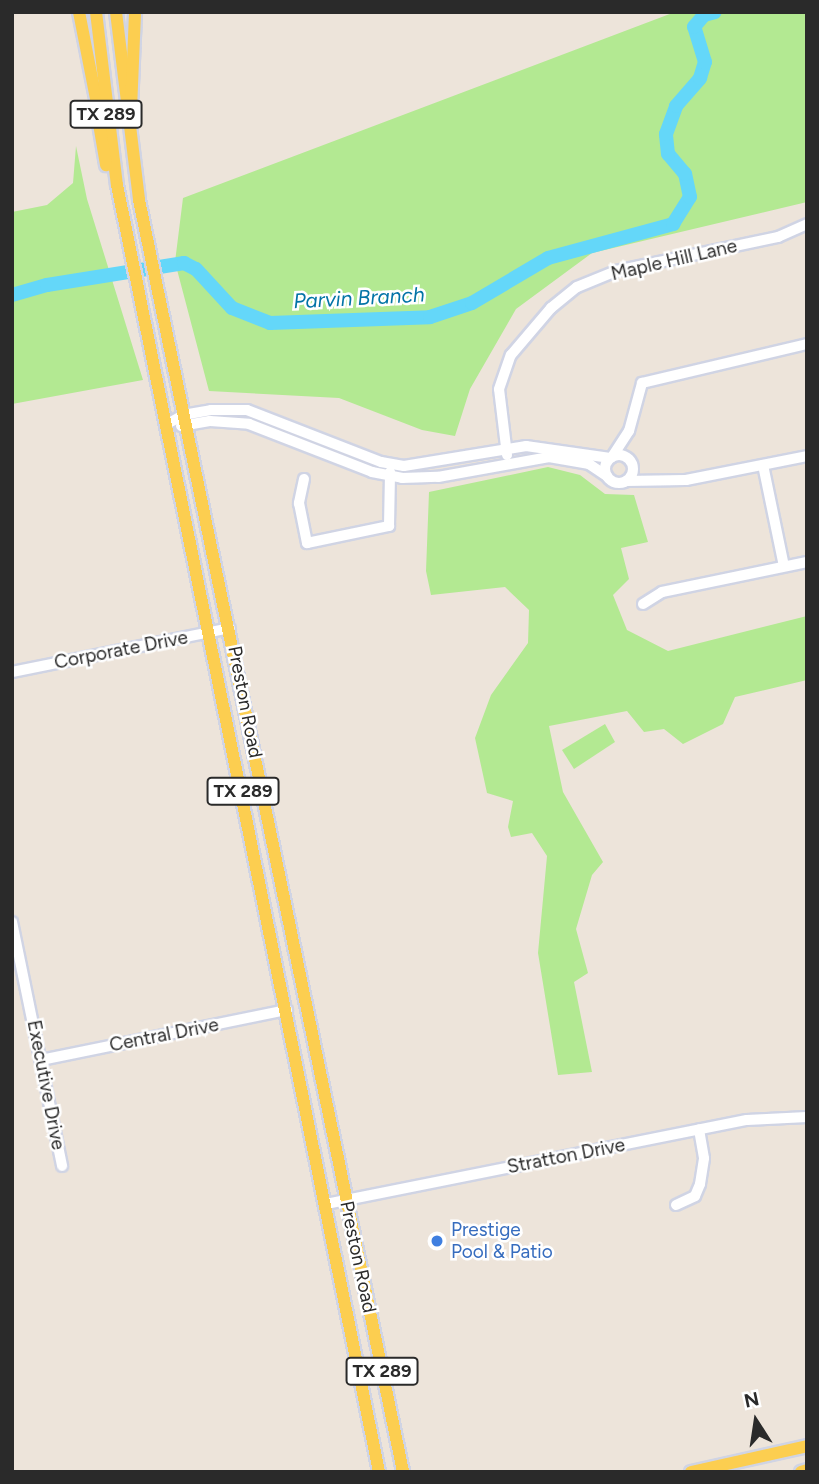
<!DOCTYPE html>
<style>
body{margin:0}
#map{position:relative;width:819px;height:1484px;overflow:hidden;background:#ede4da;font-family:Figtree,sans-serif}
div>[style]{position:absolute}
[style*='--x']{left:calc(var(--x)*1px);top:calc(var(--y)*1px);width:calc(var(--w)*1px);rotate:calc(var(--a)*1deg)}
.green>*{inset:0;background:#b3e992}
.river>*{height:14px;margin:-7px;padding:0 7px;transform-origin:7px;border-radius:7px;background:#64d7f9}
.roads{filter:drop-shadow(2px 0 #d0d4e4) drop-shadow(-2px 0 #d0d4e4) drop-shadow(0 2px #d0d4e4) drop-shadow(0 -2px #d0d4e4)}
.minor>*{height:10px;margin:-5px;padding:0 5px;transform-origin:5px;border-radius:5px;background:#fff}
.minor>.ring{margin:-5px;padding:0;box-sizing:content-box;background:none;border:10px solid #fff;border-radius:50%}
.major>*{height:12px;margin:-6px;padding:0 6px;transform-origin:6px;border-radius:6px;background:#fcce50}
.dots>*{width:19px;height:19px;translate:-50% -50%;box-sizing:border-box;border:4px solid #fff;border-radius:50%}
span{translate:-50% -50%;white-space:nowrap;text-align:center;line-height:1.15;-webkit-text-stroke:5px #fff;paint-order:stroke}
.shield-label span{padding:2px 5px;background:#fff;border:2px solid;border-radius:5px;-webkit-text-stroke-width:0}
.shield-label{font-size:18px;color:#2a2a2a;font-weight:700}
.street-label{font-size:19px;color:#2a2a2a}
.shop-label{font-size:19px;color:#366cbe}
.left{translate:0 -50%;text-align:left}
.water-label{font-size:21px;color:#0274a6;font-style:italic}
.frame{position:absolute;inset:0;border:14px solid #2a2a2a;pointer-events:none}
.north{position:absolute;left:721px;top:1386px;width:70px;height:70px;-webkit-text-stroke:5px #fff;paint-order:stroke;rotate:348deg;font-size:19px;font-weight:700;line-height:28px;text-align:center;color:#2a2a2a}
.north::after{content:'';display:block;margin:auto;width:24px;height:32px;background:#2a2a2a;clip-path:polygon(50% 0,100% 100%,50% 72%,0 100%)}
</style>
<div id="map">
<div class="green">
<div style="clip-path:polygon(675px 12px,807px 12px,807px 202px,592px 253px,516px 309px,470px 389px,455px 436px,422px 430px,339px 398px,209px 391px,175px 262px,183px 198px)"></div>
<div style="clip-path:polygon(76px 146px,87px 199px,143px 380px,12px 404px,12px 212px,47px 205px,73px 183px)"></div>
<div style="clip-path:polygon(548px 467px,580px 475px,605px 494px,634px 495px,648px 542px,621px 548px,629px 579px,613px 595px,627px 630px,668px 651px,807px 616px,807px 680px,735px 697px,723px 724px,683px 744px,664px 729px,644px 732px,627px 711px,549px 726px,563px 792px,603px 862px,592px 875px,576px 929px,588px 973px,574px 982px,592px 1072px,558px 1075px,538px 953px,547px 856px,532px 833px,511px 837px,508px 827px,513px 801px,487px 793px,475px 738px,491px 695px,528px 643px,529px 610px,505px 587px,431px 595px,426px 571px,429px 492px)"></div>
<div style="clip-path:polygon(605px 724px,615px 742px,574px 769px,562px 750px)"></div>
</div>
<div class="river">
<div style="--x:12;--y:295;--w:36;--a:-16"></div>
<div style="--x:47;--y:285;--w:139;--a:-9.1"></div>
<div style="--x:184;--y:263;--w:13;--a:27"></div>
<div style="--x:196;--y:269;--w:53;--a:47.3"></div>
<div style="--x:232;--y:308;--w:41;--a:21.5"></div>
<div style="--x:270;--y:323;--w:160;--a:-2.1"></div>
<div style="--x:430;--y:317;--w:44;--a:-18.4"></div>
<div style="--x:472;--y:303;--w:88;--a:-30.6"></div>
<div style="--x:548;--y:258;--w:130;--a:-15.2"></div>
<div style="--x:673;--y:224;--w:32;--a:-58"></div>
<div style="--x:690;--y:197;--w:24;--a:-102"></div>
<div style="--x:685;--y:174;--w:26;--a:-130"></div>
<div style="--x:668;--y:154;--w:20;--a:-96"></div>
<div style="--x:666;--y:134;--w:30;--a:-70"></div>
<div style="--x:676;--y:106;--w:37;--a:-49"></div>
<div style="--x:700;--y:78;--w:17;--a:-73"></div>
<div style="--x:705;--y:62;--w:37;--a:-107"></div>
<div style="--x:694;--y:27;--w:16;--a:-50"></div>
<div style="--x:704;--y:15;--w:11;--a:-15"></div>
</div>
<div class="roads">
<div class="minor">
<div style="--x:167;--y:424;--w:18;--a:-29"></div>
<div style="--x:183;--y:415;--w:28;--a:-10"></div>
<div style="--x:211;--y:410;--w:36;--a:0"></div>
<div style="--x:247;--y:410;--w:144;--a:21.2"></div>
<div style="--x:381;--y:462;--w:23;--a:10"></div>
<div style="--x:404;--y:466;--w:124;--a:-9.3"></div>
<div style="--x:526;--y:446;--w:85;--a:8.1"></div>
<div style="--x:181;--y:426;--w:29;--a:-10"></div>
<div style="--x:210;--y:421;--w:39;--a:4"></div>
<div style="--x:249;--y:424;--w:132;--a:21.3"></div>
<div style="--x:372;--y:472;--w:31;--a:11"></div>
<div style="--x:402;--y:478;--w:36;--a:-2"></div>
<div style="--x:438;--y:477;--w:113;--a:-10.2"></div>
<div style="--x:549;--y:457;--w:41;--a:9.9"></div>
<div style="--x:589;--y:464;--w:22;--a:34"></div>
<div style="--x:507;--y:455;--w:66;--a:-96.9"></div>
<div style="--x:499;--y:389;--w:36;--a:-71"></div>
<div style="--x:511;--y:355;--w:62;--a:-49.6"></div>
<div style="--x:551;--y:308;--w:33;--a:-39"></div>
<div style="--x:577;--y:287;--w:42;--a:-22.3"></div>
<div style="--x:616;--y:271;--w:166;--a:-11.9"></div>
<div style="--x:778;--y:237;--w:32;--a:-24"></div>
<div class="ring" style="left:605px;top:455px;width:18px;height:18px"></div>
<div style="--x:612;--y:457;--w:31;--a:-57"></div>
<div style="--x:629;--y:431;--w:50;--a:-74.8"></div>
<div style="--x:642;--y:383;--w:170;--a:-13.3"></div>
<div style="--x:763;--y:465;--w:103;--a:78.3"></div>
<div style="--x:304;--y:479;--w:25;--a:102"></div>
<div style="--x:299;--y:503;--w:41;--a:78.7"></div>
<div style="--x:307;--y:543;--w:84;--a:-11.7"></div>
<div style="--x:389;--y:526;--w:54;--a:-88.9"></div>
<div style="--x:626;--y:481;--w:60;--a:-1"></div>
<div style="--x:686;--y:480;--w:123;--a:-11.2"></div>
<div style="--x:643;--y:604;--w:22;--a:-32"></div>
<div style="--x:662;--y:592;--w:148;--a:-11.7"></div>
<div style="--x:12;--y:672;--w:222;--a:-11.4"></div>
<div style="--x:12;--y:922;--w:249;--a:78.4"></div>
<div style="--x:41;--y:1060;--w:251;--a:-11.5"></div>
<div style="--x:326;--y:1204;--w:429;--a:-11.3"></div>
<div style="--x:747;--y:1120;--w:60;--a:-2.9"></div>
<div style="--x:676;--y:1205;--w:21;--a:-25"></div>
<div style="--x:695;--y:1196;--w:13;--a:-67"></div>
<div style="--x:700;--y:1184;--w:26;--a:-81"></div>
<div style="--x:704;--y:1158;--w:29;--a:-100"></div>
</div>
<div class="major">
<div style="--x:79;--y:12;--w:89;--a:78.9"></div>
<div style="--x:96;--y:12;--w:174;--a:83.1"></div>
<div style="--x:117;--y:185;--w:1313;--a:78.49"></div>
<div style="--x:116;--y:12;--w:189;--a:83"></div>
<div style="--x:139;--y:200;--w:1299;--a:78.27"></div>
<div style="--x:131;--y:109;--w:97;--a:-87.6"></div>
<div style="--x:98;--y:118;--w:48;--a:80.3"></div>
<div style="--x:691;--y:1472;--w:119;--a:-12.6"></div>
<div style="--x:801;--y:1472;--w:6;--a:-18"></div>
</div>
</div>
<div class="dots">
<div style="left:437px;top:1241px;background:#3f7fe0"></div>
</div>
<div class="shield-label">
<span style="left:106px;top:114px">TX 289</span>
<span style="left:243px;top:791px">TX 289</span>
<span style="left:382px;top:1371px">TX 289</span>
</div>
<div class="street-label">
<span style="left:674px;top:260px;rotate:-13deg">Maple Hill Lane</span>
<span style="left:121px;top:650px;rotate:-11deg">Corporate Drive</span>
<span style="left:245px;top:702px;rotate:79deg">Preston Road</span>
<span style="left:164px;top:1035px;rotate:-11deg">Central Drive</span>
<span style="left:46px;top:1085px;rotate:79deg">Executive Drive</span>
<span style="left:566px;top:1156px;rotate:-11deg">Stratton Drive</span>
<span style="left:358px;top:1257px;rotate:78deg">Preston Road</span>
</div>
<div class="shop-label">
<span class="left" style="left:451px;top:1241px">Prestige<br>Pool &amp; Patio</span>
</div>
<div class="water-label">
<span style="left:359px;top:298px;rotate:-3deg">Parvin Branch</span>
</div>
<div class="frame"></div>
<div class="north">N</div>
</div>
